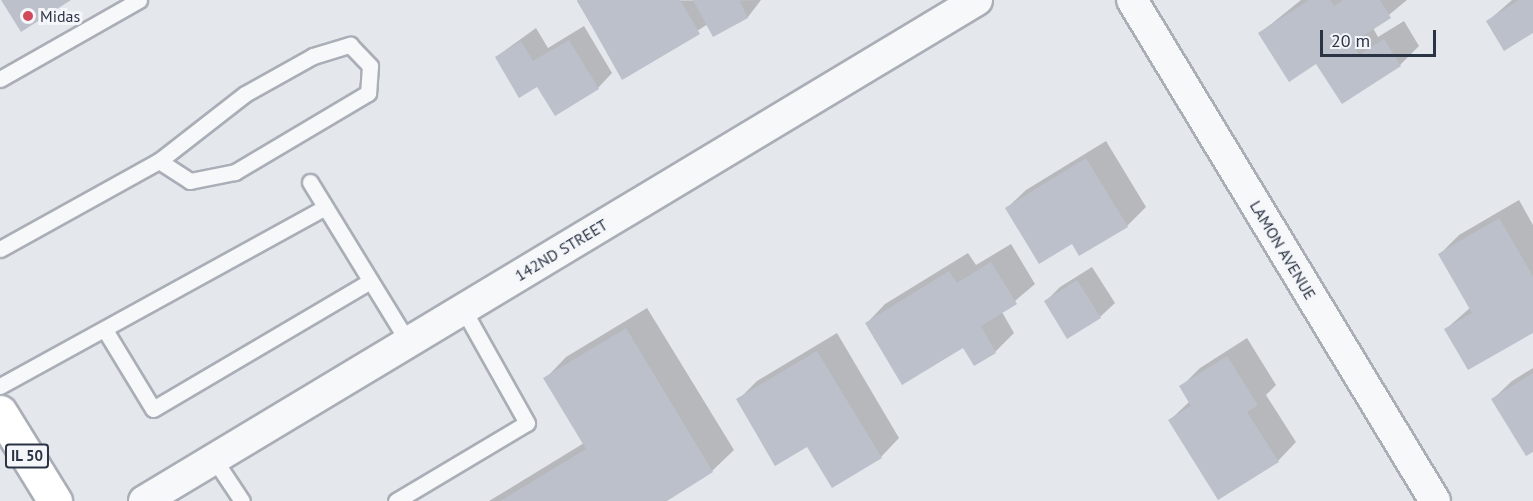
<!DOCTYPE html>
<style>
body{margin:0}
#map{position:relative;width:1533px;height:501px;overflow:hidden;background:#e4e7ec;font-family:"PT Sans",sans-serif}
div>[style]{position:absolute}
[style*='--x']{left:calc(var(--x)*1px);top:calc(var(--y)*1px);width:calc(var(--w)*1px);rotate:calc(var(--a)*1deg)}
.shadow>*{inset:0;background:#0003}
.building>*{inset:0;background:#bbc0ca}
.roads{filter:drop-shadow(2px 0 #a9aeb7) drop-shadow(-2px 0 #a9aeb7) drop-shadow(0 2px #a9aeb7) drop-shadow(0 -2px #a9aeb7)}
.lane>*{height:15px;margin:-7.5px;padding:0 7.5px;transform-origin:7.5px;border-radius:7.5px;background:#f7f8fa}
.street>*{height:30px;margin:-15px;padding:0 15px;transform-origin:15px;border-radius:15px;background:#f7f8fa}
.primary>*{height:33px;margin:-16.5px;padding:0 16.5px;transform-origin:16.5px;border-radius:16.5px;background:#fff}
.dots>*{width:16px;height:16px;translate:-50% -50%;box-sizing:border-box;border:3px solid #f4f6f9;border-radius:50%}
span{translate:-50% -50%;white-space:nowrap;text-align:center;line-height:1.15;-webkit-text-stroke:6px #f4f6f9;paint-order:stroke}
.shield-label span{padding:2px 4px;background:#f4f6f9;border:2px solid;border-radius:4px;-webkit-text-stroke-width:0}
.shield-label{font-size:15px;color:#2b3445;font-weight:700}
.poi-label{font-size:16px;color:#2b3445}
.left{translate:0 -50%;text-align:left}
.street-label{font-size:16px;color:#2b3445}
.scale{position:absolute;left:1320px;top:30px;width:116px;height:27px;box-sizing:border-box;border:3px solid #2b3445;border-top:0;padding-left:8px;font-size:18px;line-height:21px;white-space:nowrap;color:#2b3445;-webkit-text-stroke:4px #f4f6f9;paint-order:stroke}
</style>
<div id="map">
<div class="shadow">
<div style="clip-path:polygon(761px 0,748px 17px,714px 35px,708px 24px,623px 78px,577px 1px)"></div>
<div style="clip-path:polygon(1301px 0,1407px 0,1373px 28px,1378px 37px,1404px 21px,1419px 46px,1400px 65px,1317px 62px,1260px 33px)"></div>
<div style="clip-path:polygon(1512px 0,1533px 0,1533px 31px,1488px 21px)"></div>
<div style="clip-path:polygon(584px 26px,612px 73px,598px 88px,538px 85px,496px 57px,536px 28px,548px 48px)"></div>
<div style="clip-path:polygon(1106px 141px,1146px 207px,1127px 226px,1072px 242px,1007px 208px,1026px 190px)"></div>
<div style="clip-path:polygon(1519px 200px,1533px 225px,1533px 331px,1446px 329px,1471px 307px,1440px 254px,1459px 235px)"></div>
<div style="clip-path:polygon(1011px 244px,1035px 284px,1002px 312px,1014px 333px,995px 352px,975px 364px,963px 346px,867px 323px,885px 304px,968px 253px,976px 265px)"></div>
<div style="clip-path:polygon(1092px 267px,1115px 303px,1100px 317px,1046px 301px,1060px 287px)"></div>
<div style="clip-path:polygon(647px 308px,734px 450px,712px 471px,664px 501px,489px 501px,584px 443px,545px 379px,566px 357px)"></div>
<div style="clip-path:polygon(837px 333px,899px 438px,881px 457px,807px 445px,738px 400px,757px 381px)"></div>
<div style="clip-path:polygon(1247px 338px,1276px 385px,1266px 395px,1296px 442px,1278px 461px,1170px 420px,1189px 402px,1181px 387px,1200px 368px)"></div>
<div style="clip-path:polygon(1533px 368px,1533px 450px,1493px 399px,1512px 381px)"></div>
</div>
<div class="building">
<div style="clip-path:polygon(1px 0,71px 0,21px 32px)"></div>
<div style="clip-path:polygon(577px 0,680px 0,700px 34px,622px 80px)"></div>
<div style="clip-path:polygon(693px 0,739px 0,748px 18px,713px 37px)"></div>
<div style="clip-path:polygon(1309px 0,1330px 0,1334px 6px,1343px 0,1380px 0,1391px 18px,1352px 43px,1359px 55px,1384px 39px,1401px 66px,1342px 104px,1316px 64px,1289px 82px,1258px 33px)"></div>
<div style="clip-path:polygon(1519px 0,1533px 0,1533px 33px,1504px 51px,1486px 21px)"></div>
<div style="clip-path:polygon(569px 40px,599px 89px,555px 116px,537px 87px,519px 98px,495px 57px,521px 41px,533px 61px)"></div>
<div style="clip-path:polygon(1086px 158px,1128px 227px,1079px 256px,1072px 244px,1039px 264px,1005px 208px)"></div>
<div style="clip-path:polygon(1499px 218px,1533px 276px,1533px 333px,1468px 370px,1444px 329px,1472px 313px,1438px 254px)"></div>
<div style="clip-path:polygon(991px 262px,1017px 304px,981px 326px,996px 353px,974px 366px,963px 348px,902px 385px,865px 323px,949px 271px,957px 283px)"></div>
<div style="clip-path:polygon(1077px 280px,1101px 318px,1067px 339px,1044px 301px)"></div>
<div style="clip-path:polygon(626px 328px,713px 472px,667px 501px,500px 501px,586px 449px,543px 378px)"></div>
<div style="clip-path:polygon(817px 351px,882px 458px,832px 488px,807px 447px,775px 466px,736px 399px)"></div>
<div style="clip-path:polygon(1227px 356px,1258px 405px,1247px 412px,1279px 462px,1218px 500px,1168px 420px,1191px 406px,1179px 386px)"></div>
<div style="clip-path:polygon(1533px 373px,1533px 452px,1526px 456px,1491px 399px)"></div>
</div>
<div class="roads">
<div class="lane">
<div style="--x:0;--y:79;--w:160;--a:-29.6"></div>
<div style="--x:310;--y:182;--w:188;--a:58.5"></div>
<div style="--x:0;--y:249;--w:182;--a:-29"></div>
<div style="--x:159;--y:161;--w:109;--a:-37.9"></div>
<div style="--x:245;--y:94;--w:78;--a:-29.2"></div>
<div style="--x:313;--y:56;--w:39;--a:-17"></div>
<div style="--x:350;--y:45;--w:29;--a:46"></div>
<div style="--x:370;--y:66;--w:27;--a:94"></div>
<div style="--x:368;--y:93;--w:155;--a:149.3"></div>
<div style="--x:235;--y:172;--w:46;--a:168.7"></div>
<div style="--x:190;--y:181;--w:37;--a:-147"></div>
<div style="--x:105;--y:330;--w:92;--a:58.7"></div>
<div style="--x:153;--y:409;--w:252;--a:-30.5"></div>
<div style="--x:0;--y:386;--w:371;--a:-28.8"></div>
<div style="--x:214;--y:459;--w:50;--a:56.3"></div>
<div style="--x:396;--y:501;--w:152;--a:-30.8"></div>
<div style="--x:527;--y:423;--w:131;--a:-119.3"></div>
</div>
<div class="street">
<div style="--x:1132;--y:0;--w:585;--a:58.83"></div>
<div style="--x:144;--y:501;--w:972;--a:-31.02"></div>
</div>
<div class="primary">
<div style="--x:0;--y:412;--w:105;--a:58.3"></div>
</div>
</div>
<div class="dots">
<div style="left:28px;top:16px;background:#d1495b"></div>
</div>
<div class="shield-label">
<span style="left:27px;top:456px">IL 50</span>
</div>
<div class="poi-label">
<span class="left" style="left:40px;top:16px">Midas</span>
</div>
<div class="street-label">
<span style="left:561px;top:250px;rotate:-31deg">142ND STREET</span>
<span style="left:1283px;top:250px;rotate:59deg">LAMON AVENUE</span>
</div>
<div class="scale">20 m</div>
</div>
